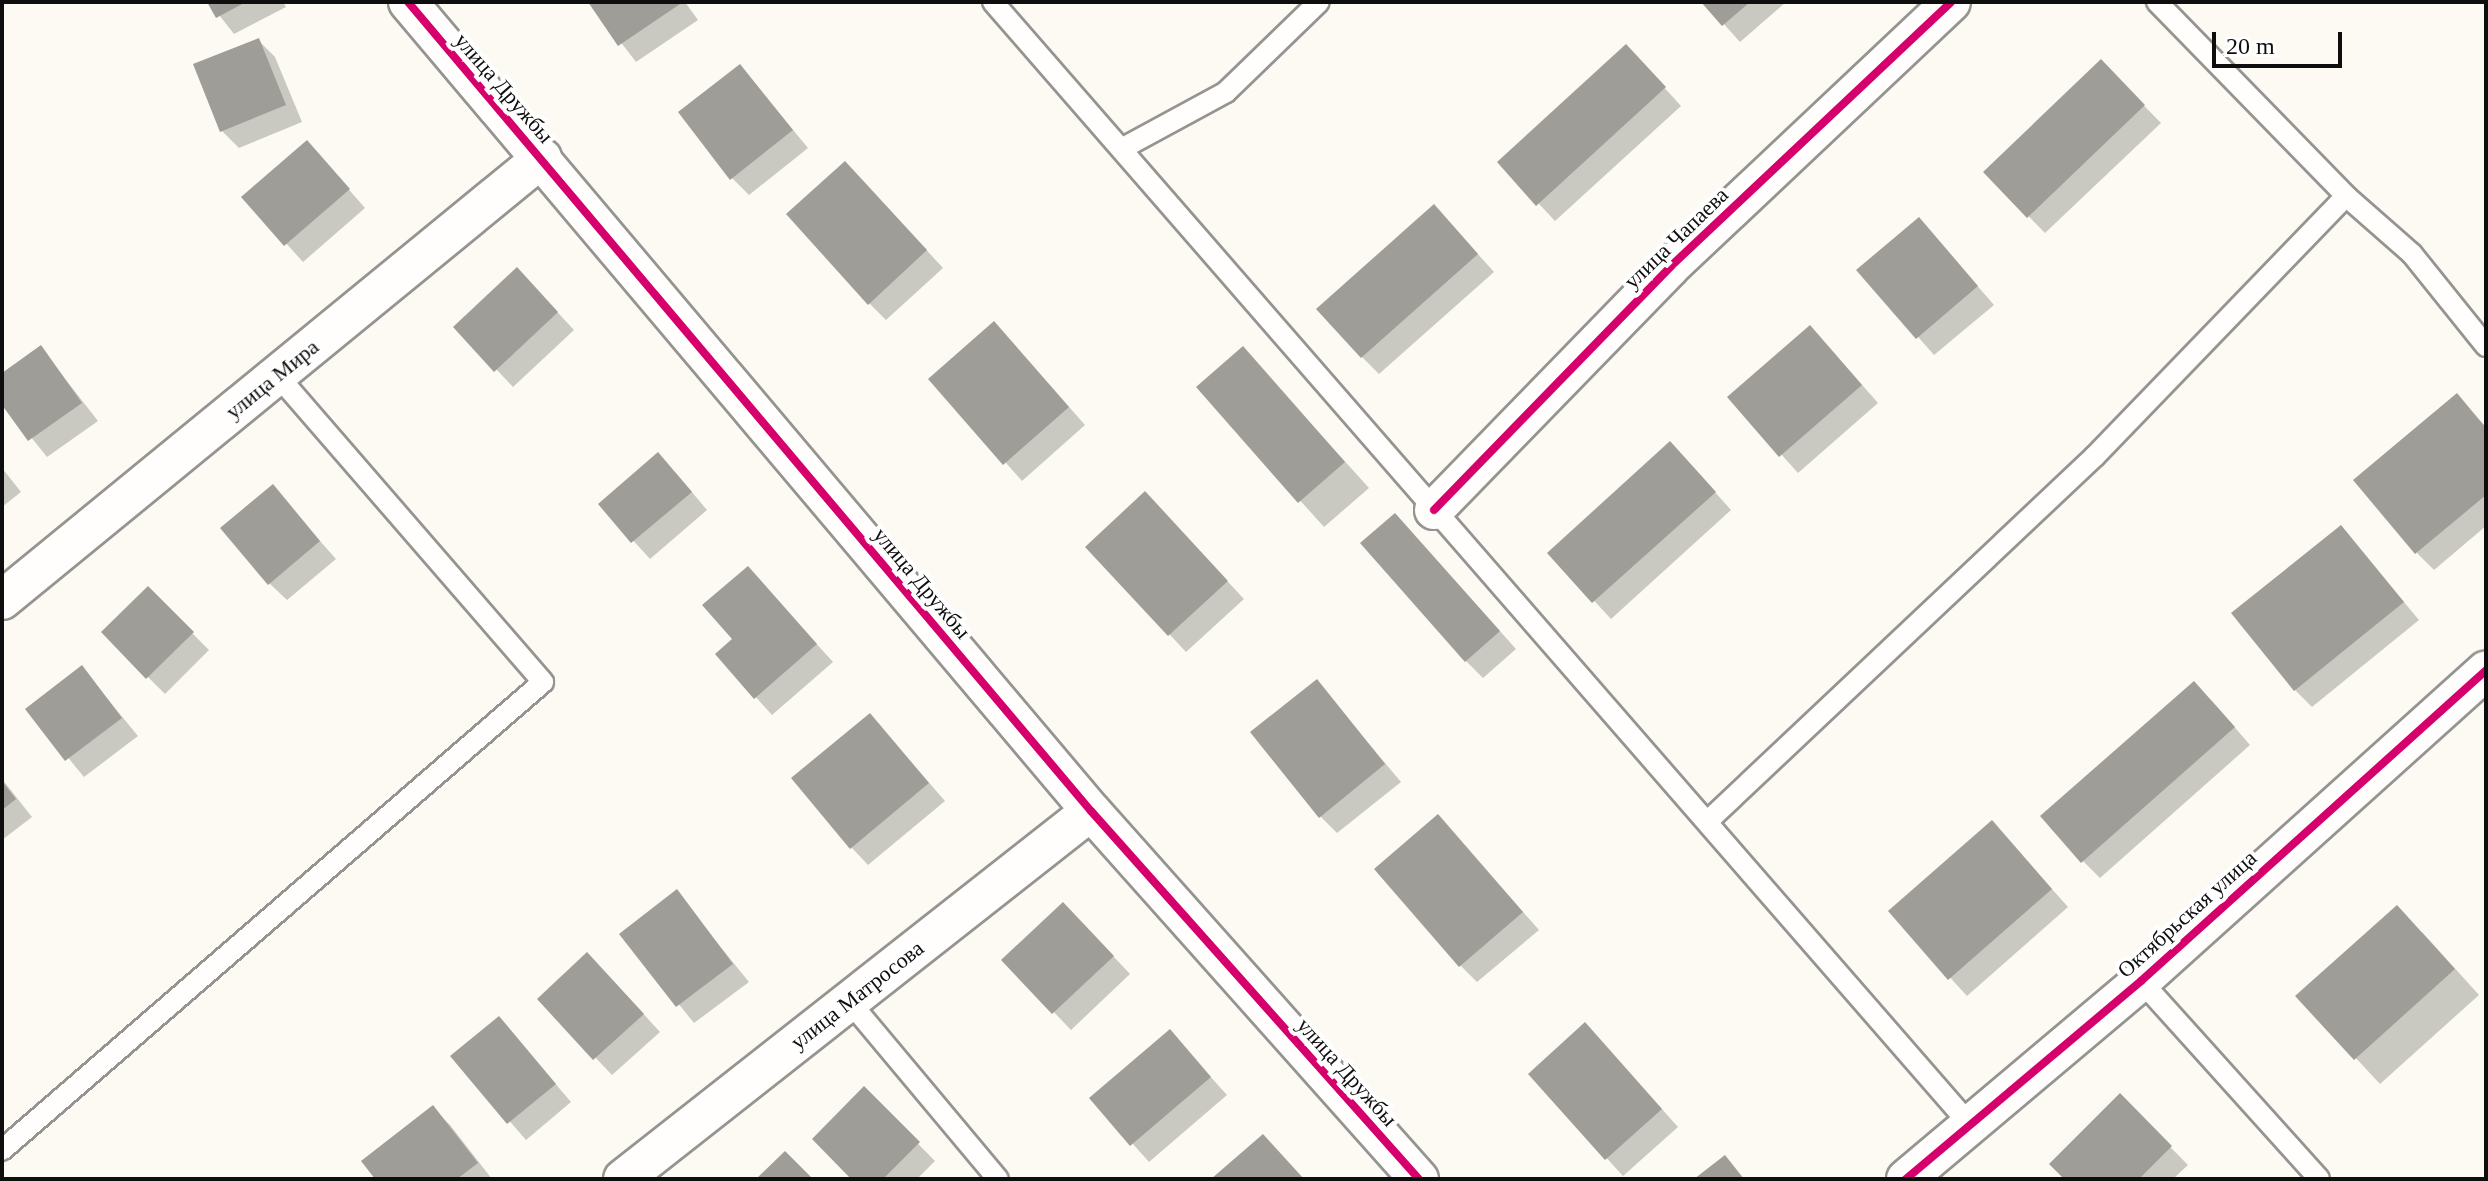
<!DOCTYPE html>
<meta charset="utf-8">
<style>
body{margin:0}
#map{position:relative;width:2488px;height:1181px;overflow:hidden;background:#fcfaf2;font-family:Georgia,serif}
div>[style]{position:absolute}
[style*='--x']{left:calc(var(--x)*1px);top:calc(var(--y)*1px);width:calc(var(--w)*1px);rotate:calc(var(--a)*1deg)}
.shadow>*{inset:0;background:#0003}
.building>*{inset:0;background:#9f9d98}
.roads{filter:drop-shadow(2px 0 #959491) drop-shadow(-2px 0 #959491) drop-shadow(0 2px #959491) drop-shadow(0 -2px #959491)}
.lane>*{height:20px;margin:-10px;padding:0 10px;transform-origin:10px;border-radius:10px;background:#fffefd}
.street>*{height:38px;margin:-19px;padding:0 19px;transform-origin:19px;border-radius:19px;background:#fffefd}
.cycleway>*{height:8px;margin:-4px;padding:0 4px;transform-origin:4px;border-radius:4px;background:#d6006c}
span{translate:-50% -50%;white-space:nowrap;text-align:center;line-height:1.15;-webkit-text-stroke:8px #fff;paint-order:stroke}
.street-label{font-size:22px;color:#0e0e0e}
.frame{position:absolute;inset:0;border:4px solid #0e0e0e;pointer-events:none}
.scale{position:absolute;left:2212px;top:32px;width:130px;height:36px;box-sizing:border-box;border:4px solid #0e0e0e;border-top:0;padding-left:10px;font-size:24px;line-height:28px;white-space:nowrap;color:#0e0e0e;-webkit-text-stroke:6px #fff;paint-order:stroke}
</style>
<div id="map">
<div class="shadow">
<div style="clip-path:polygon(209px 2px,283px 2px,286px 7px,234px 34px)"></div>
<div style="clip-path:polygon(590px 2px,685px 2px,698px 20px,636px 62px)"></div>
<div style="clip-path:polygon(1704px 2px,1786px 2px,1740px 42px)"></div>
<div style="clip-path:polygon(258px 40px,275px 57px,302px 122px,239px 148px,222px 131px)"></div>
<div style="clip-path:polygon(2101px 62px,2161px 123px,2045px 233px,1985px 172px)"></div>
<div style="clip-path:polygon(1643px 64px,1681px 106px,1555px 221px,1500px 162px)"></div>
<div style="clip-path:polygon(740px 66px,808px 148px,749px 195px,732px 178px)"></div>
<div style="clip-path:polygon(323px 160px,365px 208px,303px 262px,244px 197px)"></div>
<div style="clip-path:polygon(862px 180px,943px 268px,886px 320px,869px 303px)"></div>
<div style="clip-path:polygon(1451px 224px,1494px 272px,1379px 374px,1362px 357px)"></div>
<div style="clip-path:polygon(1935px 237px,1994px 305px,1934px 355px,1859px 270px)"></div>
<div style="clip-path:polygon(534px 287px,574px 330px,513px 387px,456px 327px)"></div>
<div style="clip-path:polygon(1011px 341px,1085px 425px,1022px 481px,931px 379px)"></div>
<div style="clip-path:polygon(1827px 345px,1878px 403px,1798px 473px,1730px 397px)"></div>
<div style="clip-path:polygon(41px 348px,98px 421px,47px 457px,2px 401px,2px 376px)"></div>
<div style="clip-path:polygon(1243px 349px,1369px 488px,1324px 527px,1199px 388px)"></div>
<div style="clip-path:polygon(2457px 396px,2486px 427px,2486px 526px,2434px 570px,2417px 553px)"></div>
<div style="clip-path:polygon(1687px 461px,1731px 510px,1611px 619px,1550px 553px)"></div>
<div style="clip-path:polygon(2px 468px,21px 492px,2px 507px)"></div>
<div style="clip-path:polygon(675px 472px,707px 510px,650px 559px,600px 504px)"></div>
<div style="clip-path:polygon(272px 487px,336px 559px,287px 600px,270px 584px)"></div>
<div style="clip-path:polygon(1162px 511px,1244px 599px,1186px 652px,1088px 547px)"></div>
<div style="clip-path:polygon(2341px 527px,2419px 620px,2312px 707px,2295px 690px)"></div>
<div style="clip-path:polygon(1412px 533px,1516px 649px,1483px 678px,1466px 661px)"></div>
<div style="clip-path:polygon(748px 568px,833px 662px,772px 715px,717px 654px,735px 639px)"></div>
<div style="clip-path:polygon(148px 589px,209px 650px,165px 694px,103px 632px)"></div>
<div style="clip-path:polygon(82px 668px,138px 736px,84px 777px,28px 709px)"></div>
<div style="clip-path:polygon(1317px 682px,1401px 782px,1337px 833px,1320px 816px)"></div>
<div style="clip-path:polygon(2211px 700px,2250px 745px,2100px 878px,2083px 861px)"></div>
<div style="clip-path:polygon(870px 715px,945px 801px,868px 865px,852px 848px)"></div>
<div style="clip-path:polygon(2px 779px,32px 817px,2px 840px)"></div>
<div style="clip-path:polygon(1438px 816px,1539px 930px,1477px 982px,1460px 965px)"></div>
<div style="clip-path:polygon(2008px 840px,2068px 907px,1967px 996px,1890px 912px)"></div>
<div style="clip-path:polygon(676px 892px,749px 982px,694px 1023px,622px 934px)"></div>
<div style="clip-path:polygon(1080px 921px,1130px 974px,1071px 1030px,1004px 960px)"></div>
<div style="clip-path:polygon(2422px 932px,2479px 995px,2380px 1084px,2298px 996px)"></div>
<div style="clip-path:polygon(604px 971px,660px 1032px,612px 1075px,540px 999px)"></div>
<div style="clip-path:polygon(499px 1018px,571px 1102px,526px 1140px,453px 1056px)"></div>
<div style="clip-path:polygon(1170px 1032px,1227px 1095px,1149px 1162px,1092px 1098px)"></div>
<div style="clip-path:polygon(1602px 1042px,1678px 1127px,1623px 1176px,1530px 1074px)"></div>
<div style="clip-path:polygon(864px 1089px,935px 1161px,917px 1179px,854px 1179px)"></div>
<div style="clip-path:polygon(2120px 1096px,2188px 1165px,2173px 1179px,2066px 1179px)"></div>
<div style="clip-path:polygon(433px 1108px,450px 1125px,492px 1179px,377px 1179px)"></div>
</div>
<div class="building">
<div style="clip-path:polygon(207px 2px,246px 2px,216px 18px)"></div>
<div style="clip-path:polygon(588px 2px,683px 2px,618px 46px)"></div>
<div style="clip-path:polygon(1701px 2px,1750px 2px,1722px 26px)"></div>
<div style="clip-path:polygon(259px 38px,286px 105px,220px 132px,193px 64px)"></div>
<div style="clip-path:polygon(1626px 44px,1666px 87px,1536px 206px,1497px 162px)"></div>
<div style="clip-path:polygon(2101px 59px,2145px 105px,2027px 218px,1983px 172px)"></div>
<div style="clip-path:polygon(740px 64px,793px 130px,730px 180px,678px 112px)"></div>
<div style="clip-path:polygon(307px 140px,350px 189px,284px 246px,241px 197px)"></div>
<div style="clip-path:polygon(845px 161px,927px 250px,868px 305px,786px 214px)"></div>
<div style="clip-path:polygon(1434px 204px,1478px 254px,1361px 358px,1316px 309px)"></div>
<div style="clip-path:polygon(1919px 217px,1978px 286px,1916px 339px,1856px 270px)"></div>
<div style="clip-path:polygon(517px 267px,558px 312px,494px 372px,453px 327px)"></div>
<div style="clip-path:polygon(994px 321px,1069px 407px,1003px 465px,928px 379px)"></div>
<div style="clip-path:polygon(1810px 325px,1862px 385px,1779px 457px,1727px 397px)"></div>
<div style="clip-path:polygon(41px 345px,82px 403px,28px 441px,2px 405px,2px 373px)"></div>
<div style="clip-path:polygon(1243px 346px,1345px 462px,1298px 503px,1196px 387px)"></div>
<div style="clip-path:polygon(2457px 393px,2486px 428px,2486px 495px,2415px 554px,2353px 480px)"></div>
<div style="clip-path:polygon(1670px 441px,1716px 492px,1592px 603px,1547px 553px)"></div>
<div style="clip-path:polygon(658px 452px,692px 492px,631px 543px,598px 504px)"></div>
<div style="clip-path:polygon(273px 484px,320px 541px,268px 585px,220px 528px)"></div>
<div style="clip-path:polygon(1145px 491px,1228px 581px,1168px 636px,1085px 547px)"></div>
<div style="clip-path:polygon(1395px 513px,1500px 631px,1465px 662px,1360px 543px)"></div>
<div style="clip-path:polygon(2341px 525px,2404px 602px,2294px 691px,2231px 613px)"></div>
<div style="clip-path:polygon(748px 566px,817px 644px,754px 699px,715px 654px,732px 639px,702px 605px)"></div>
<div style="clip-path:polygon(148px 586px,194px 632px,146px 679px,101px 632px)"></div>
<div style="clip-path:polygon(82px 665px,122px 718px,65px 761px,25px 709px)"></div>
<div style="clip-path:polygon(1317px 679px,1385px 764px,1319px 818px,1250px 732px)"></div>
<div style="clip-path:polygon(2194px 681px,2235px 727px,2081px 863px,2040px 816px)"></div>
<div style="clip-path:polygon(870px 713px,929px 783px,850px 849px,791px 778px)"></div>
<div style="clip-path:polygon(2px 781px,16px 799px,2px 810px)"></div>
<div style="clip-path:polygon(1438px 814px,1523px 912px,1459px 967px,1374px 869px)"></div>
<div style="clip-path:polygon(1992px 820px,2052px 889px,1948px 980px,1888px 911px)"></div>
<div style="clip-path:polygon(677px 889px,733px 964px,676px 1007px,619px 934px)"></div>
<div style="clip-path:polygon(1063px 902px,1114px 956px,1052px 1014px,1001px 960px)"></div>
<div style="clip-path:polygon(2397px 905px,2455px 969px,2354px 1060px,2295px 996px)"></div>
<div style="clip-path:polygon(587px 952px,644px 1014px,593px 1060px,537px 999px)"></div>
<div style="clip-path:polygon(499px 1016px,556px 1084px,507px 1124px,450px 1056px)"></div>
<div style="clip-path:polygon(1585px 1022px,1662px 1109px,1605px 1160px,1528px 1074px)"></div>
<div style="clip-path:polygon(1170px 1029px,1211px 1077px,1130px 1146px,1089px 1098px)"></div>
<div style="clip-path:polygon(864px 1086px,920px 1142px,883px 1179px,851px 1179px,812px 1139px)"></div>
<div style="clip-path:polygon(2120px 1093px,2172px 1146px,2139px 1179px,2064px 1179px,2049px 1164px)"></div>
<div style="clip-path:polygon(433px 1105px,478px 1163px,457px 1179px,375px 1179px,361px 1161px)"></div>
<div style="clip-path:polygon(1263px 1134px,1304px 1179px,1211px 1179px)"></div>
<div style="clip-path:polygon(785px 1151px,813px 1179px,756px 1179px)"></div>
<div style="clip-path:polygon(1725px 1155px,1744px 1179px,1694px 1179px)"></div>
</div>
<div class="roads">
<div class="lane">
<div style="--x:993;--y:2;--w:1490;--a:48.97"></div>
<div style="--x:2157;--y:2;--w:271;--a:45.7"></div>
<div style="--x:2346;--y:196;--w:88;--a:41.3"></div>
<div style="--x:2412;--y:254;--w:118;--a:51.2"></div>
<div style="--x:1123;--y:148;--w:117;--a:-28.5"></div>
<div style="--x:1226;--y:92;--w:129;--a:-44.1"></div>
<div style="--x:1708;--y:821;--w:532;--a:-43.32"></div>
<div style="--x:2095;--y:456;--w:361;--a:-46"></div>
<div style="--x:2141;--y:981;--w:266;--a:48"></div>
<div style="--x:849;--y:1001;--w:232;--a:50.1"></div>
<div style="--x:2;--y:1150;--w:715;--a:-40.86"></div>
<div style="--x:543;--y:682;--w:406;--a:-130.9"></div>
</div>
<div class="street">
<div style="--x:408;--y:2;--w:1059;--a:49.83"></div>
<div style="--x:1091;--y:811;--w:493;--a:48.3"></div>
<div style="--x:1434;--y:510;--w:339;--a:-45.8"></div>
<div style="--x:1670;--y:267;--w:386;--a:-43.3"></div>
<div style="--x:2;--y:600;--w:698;--a:-39.3"></div>
<div style="--x:623;--y:1179;--w:595;--a:-38.18"></div>
<div style="--x:1906;--y:1179;--w:307;--a:-40.1"></div>
<div style="--x:2141;--y:981;--w:464;--a:-42"></div>
</div>
</div>
<div class="cycleway">
<div style="--x:408;--y:2;--w:1059;--a:49.83"></div>
<div style="--x:1091;--y:811;--w:493;--a:48.3"></div>
<div style="--x:1434;--y:510;--w:339;--a:-45.8"></div>
<div style="--x:1670;--y:267;--w:386;--a:-43.3"></div>
<div style="--x:1906;--y:1179;--w:307;--a:-40.1"></div>
<div style="--x:2141;--y:981;--w:464;--a:-42"></div>
</div>
<div class="street-label">
<span style="left:504px;top:88px;rotate:49deg">улица Дружбы</span>
<span style="left:1676px;top:238px;rotate:-44deg">улица Чапаева</span>
<span style="left:272px;top:379px;rotate:-39deg">улица Мира</span>
<span style="left:922px;top:583px;rotate:50deg">улица Дружбы</span>
<span style="left:2187px;top:914px;rotate:-42deg">Октябрьская улица</span>
<span style="left:857px;top:995px;rotate:-38deg">улица Матросова</span>
<span style="left:1347px;top:1072px;rotate:48deg">улица Дружбы</span>
</div>
<div class="frame"></div>
<div class="scale">20 m</div>
</div>
